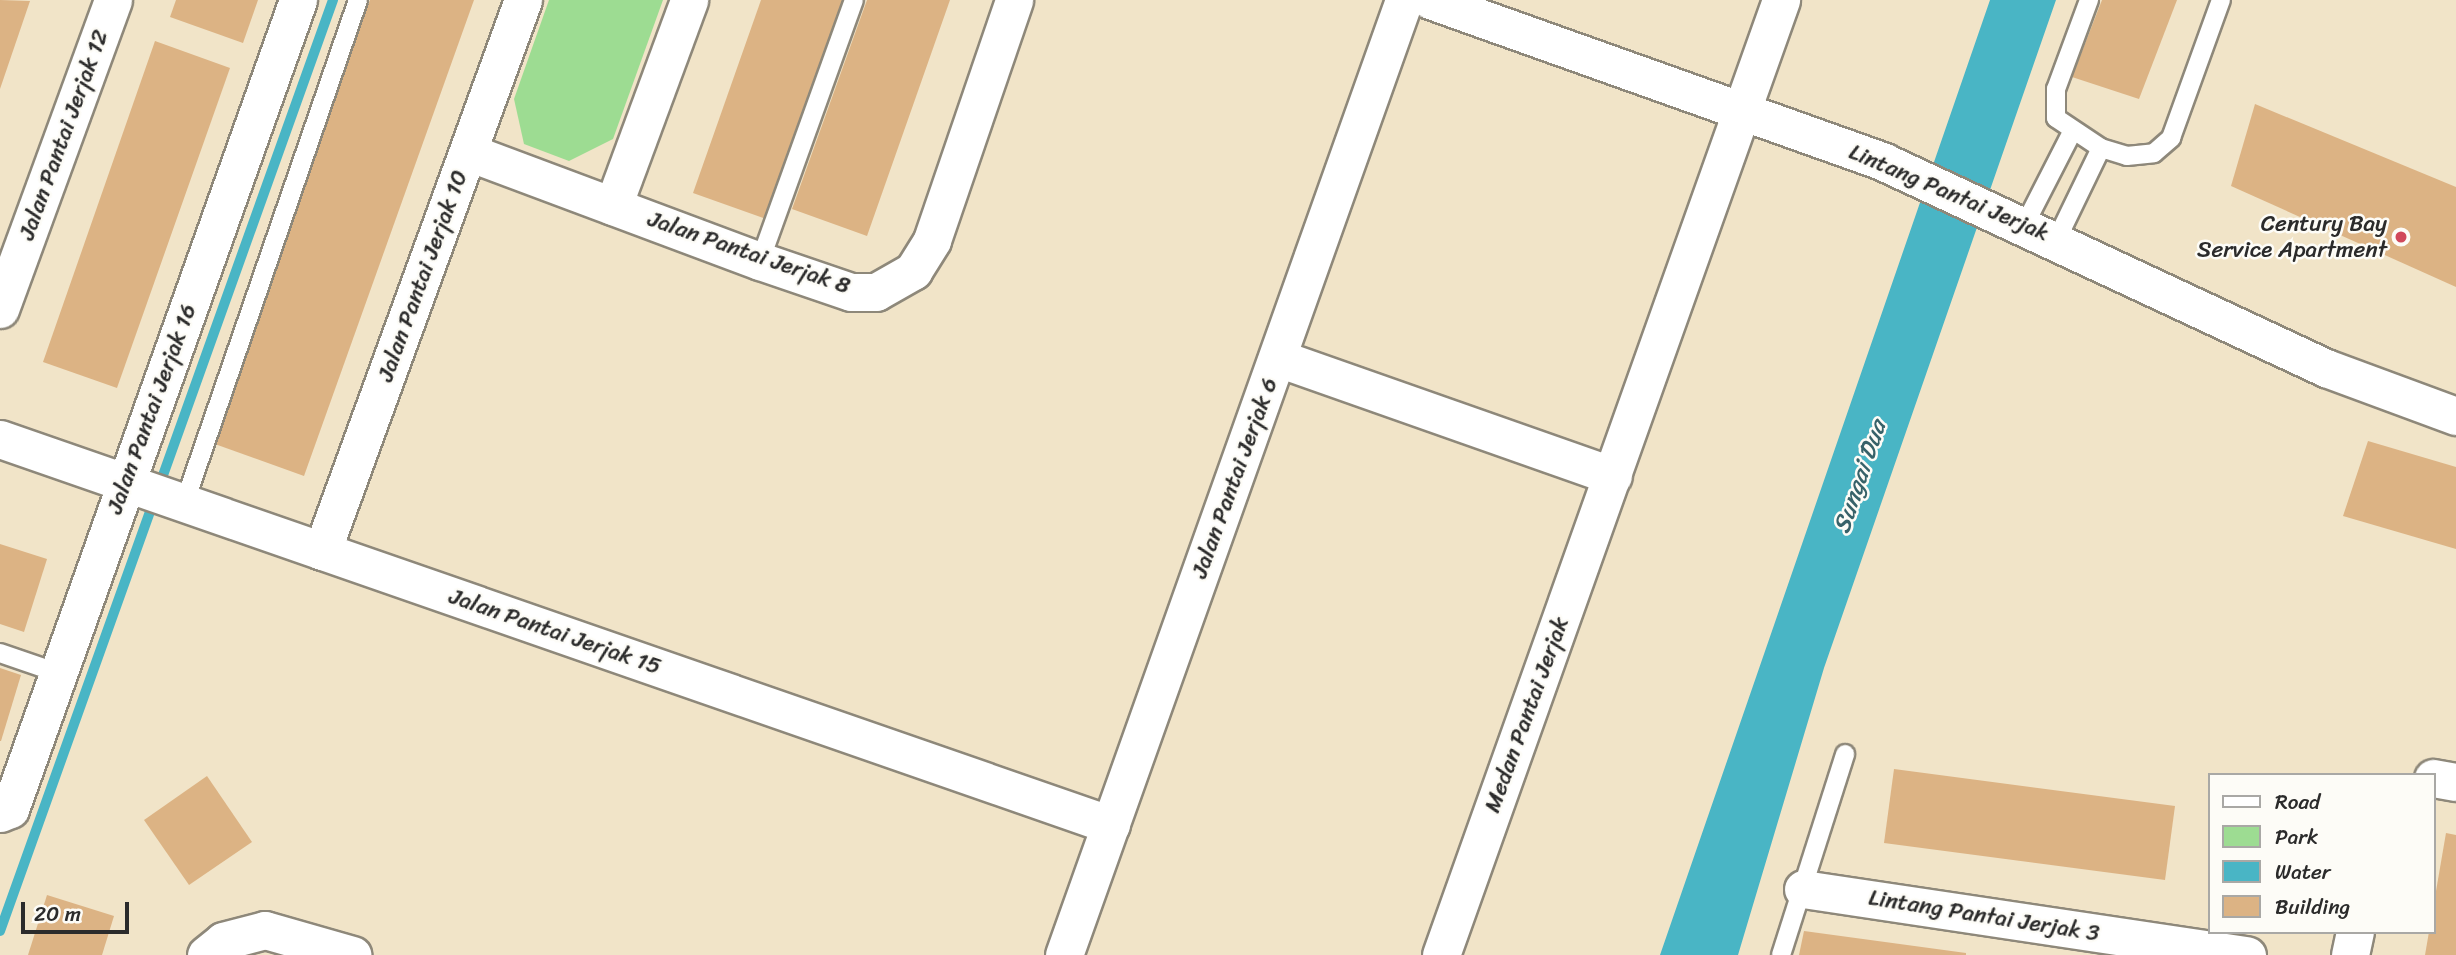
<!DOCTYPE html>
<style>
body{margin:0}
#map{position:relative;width:2456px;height:955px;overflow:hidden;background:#f1e4c8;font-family:Sriracha,sans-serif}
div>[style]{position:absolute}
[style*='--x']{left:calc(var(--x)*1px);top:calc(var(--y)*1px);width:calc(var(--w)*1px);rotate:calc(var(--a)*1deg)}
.green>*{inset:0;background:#9ddc92}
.water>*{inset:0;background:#49b5c5}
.stream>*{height:10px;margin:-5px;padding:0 5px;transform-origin:5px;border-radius:5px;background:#49b5c5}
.building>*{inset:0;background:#dcb384}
.roads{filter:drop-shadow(2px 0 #8e887a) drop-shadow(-2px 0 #8e887a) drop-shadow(0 2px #8e887a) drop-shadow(0 -2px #8e887a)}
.service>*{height:18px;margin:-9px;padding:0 9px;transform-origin:9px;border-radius:9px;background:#fff}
.minor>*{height:37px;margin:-18.5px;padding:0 18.5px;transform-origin:18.5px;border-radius:18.5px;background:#fff}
.dots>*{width:19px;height:19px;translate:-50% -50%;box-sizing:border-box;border:4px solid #fdfcf7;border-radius:50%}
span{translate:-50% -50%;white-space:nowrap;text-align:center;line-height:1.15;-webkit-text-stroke:5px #fdfcf7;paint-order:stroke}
.street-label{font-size:23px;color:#2b2b2b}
.poi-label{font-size:23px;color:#2b2b2b}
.right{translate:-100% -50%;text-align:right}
.water-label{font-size:24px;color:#376269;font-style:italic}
.legend{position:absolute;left:2208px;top:773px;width:228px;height:161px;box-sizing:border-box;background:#fdfcf7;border:2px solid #a9a8a5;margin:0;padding:9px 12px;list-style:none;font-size:21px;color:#2b2b2b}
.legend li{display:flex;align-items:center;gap:14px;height:35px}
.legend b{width:35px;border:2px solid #a9a8a5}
.scale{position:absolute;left:21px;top:902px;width:108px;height:32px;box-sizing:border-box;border:4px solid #2b2b2b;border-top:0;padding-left:9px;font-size:21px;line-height:24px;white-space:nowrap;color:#2b2b2b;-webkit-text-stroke:5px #fdfcf7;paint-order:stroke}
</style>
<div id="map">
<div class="green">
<div style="clip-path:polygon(549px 0,663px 0,613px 139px,569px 161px,524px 144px,514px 99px)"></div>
</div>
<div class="water">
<div style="clip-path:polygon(1990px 0,2056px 0,1824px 668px,1738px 955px,1660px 955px)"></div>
</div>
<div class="stream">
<div style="--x:0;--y:931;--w:989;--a:-70.32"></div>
</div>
<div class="building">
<div style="clip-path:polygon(0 0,30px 1px,0 89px)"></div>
<div style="clip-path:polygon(176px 0,258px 0,243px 43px,170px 17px)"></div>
<div style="clip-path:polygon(370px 0,474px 0,304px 476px,212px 443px)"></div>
<div style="clip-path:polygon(761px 0,844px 0,766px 219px,693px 193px)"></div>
<div style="clip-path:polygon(867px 0,950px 0,867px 236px,792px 209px)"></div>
<div style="clip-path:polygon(2102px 0,2177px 0,2139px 99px,2072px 77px)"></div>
<div style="clip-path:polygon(155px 41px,230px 68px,117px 388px,43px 362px)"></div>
<div style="clip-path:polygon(2255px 104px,2456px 187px,2456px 287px,2231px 186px)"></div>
<div style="clip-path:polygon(2368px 441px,2456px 467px,2456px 549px,2343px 516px)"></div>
<div style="clip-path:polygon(0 544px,47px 559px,24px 632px,0 624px)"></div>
<div style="clip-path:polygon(0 668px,21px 675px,1px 741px,0 741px)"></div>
<div style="clip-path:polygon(1894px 769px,2175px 806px,2165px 880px,1884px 843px)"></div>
<div style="clip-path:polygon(207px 776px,252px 842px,189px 885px,144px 820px)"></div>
<div style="clip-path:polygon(2446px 833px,2456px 835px,2456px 955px,2425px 955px)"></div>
<div style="clip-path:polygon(47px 895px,114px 916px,102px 955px,28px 955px)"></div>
<div style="clip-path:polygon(1804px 931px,1966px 953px,1966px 955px,1799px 955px)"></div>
</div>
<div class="roads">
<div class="service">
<div style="--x:2089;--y:0;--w:95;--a:110.3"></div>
<div style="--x:2056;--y:89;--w:29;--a:90"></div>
<div style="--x:2056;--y:118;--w:54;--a:33.7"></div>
<div style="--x:2101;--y:148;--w:27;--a:17"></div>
<div style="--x:2127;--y:156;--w:27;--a:-6"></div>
<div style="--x:2154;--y:153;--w:23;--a:-41"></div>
<div style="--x:2171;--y:138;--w:147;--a:-70.1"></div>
<div style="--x:2025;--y:224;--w:103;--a:-62.9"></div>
<div style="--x:2057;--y:239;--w:101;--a:-64.2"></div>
<div style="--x:760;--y:261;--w:277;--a:-70.2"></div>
<div style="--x:184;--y:504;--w:533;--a:-70.95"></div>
<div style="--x:0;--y:653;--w:61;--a:19"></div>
<div style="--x:1781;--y:955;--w:211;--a:-72.3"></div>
</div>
<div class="minor">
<div style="--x:1430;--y:0;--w:482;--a:19.6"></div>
<div style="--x:1884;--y:162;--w:488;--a:25"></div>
<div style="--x:2326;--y:368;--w:139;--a:20.3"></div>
<div style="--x:468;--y:152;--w:312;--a:20.5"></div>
<div style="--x:760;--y:261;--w:96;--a:18.8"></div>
<div style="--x:851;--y:292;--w:25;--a:0"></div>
<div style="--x:876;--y:292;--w:43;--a:-29.6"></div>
<div style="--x:913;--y:271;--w:36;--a:-58"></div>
<div style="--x:932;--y:240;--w:254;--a:-71.1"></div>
<div style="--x:613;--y:206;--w:220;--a:-69.7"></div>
<div style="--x:0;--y:309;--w:329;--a:-69.9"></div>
<div style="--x:1278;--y:358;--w:355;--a:19.4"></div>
<div style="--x:0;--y:439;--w:1176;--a:19.16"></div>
<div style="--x:322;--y:551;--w:587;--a:-69.96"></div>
<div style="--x:2433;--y:778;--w:23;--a:10"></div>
<div style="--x:0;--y:813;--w:11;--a:-22"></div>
<div style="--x:10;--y:809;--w:859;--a:-70.4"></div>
<div style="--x:1803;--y:889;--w:449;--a:8.5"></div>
<div style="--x:206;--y:955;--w:22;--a:-39"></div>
<div style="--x:223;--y:941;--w:43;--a:-14.7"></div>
<div style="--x:265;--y:930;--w:91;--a:16"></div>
<div style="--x:1064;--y:955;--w:1014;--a:-70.4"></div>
<div style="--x:1441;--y:955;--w:1014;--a:-70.4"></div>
<div style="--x:2350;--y:955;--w:24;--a:-78"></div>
</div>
</div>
<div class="dots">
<div style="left:2401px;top:237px;background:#d1495b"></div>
</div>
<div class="street-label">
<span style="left:64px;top:135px;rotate:-70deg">Jalan Pantai Jerjak 12</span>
<span style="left:1949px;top:193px;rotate:23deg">Lintang Pantai Jerjak</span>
<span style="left:749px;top:253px;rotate:19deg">Jalan Pantai Jerjak 8</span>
<span style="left:423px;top:276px;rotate:-70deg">Jalan Pantai Jerjak 10</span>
<span style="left:152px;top:409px;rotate:-70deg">Jalan Pantai Jerjak 16</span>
<span style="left:1235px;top:478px;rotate:-70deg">Jalan Pantai Jerjak 6</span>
<span style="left:555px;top:632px;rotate:19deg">Jalan Pantai Jerjak 15</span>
<span style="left:1527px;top:715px;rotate:-70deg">Medan Pantai Jerjak</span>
<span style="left:1984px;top:916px;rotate:9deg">Lintang Pantai Jerjak 3</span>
</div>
<div class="poi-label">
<span class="right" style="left:2387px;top:237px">Century Bay<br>Service Apartment</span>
</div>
<div class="water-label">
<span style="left:1860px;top:477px;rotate:-71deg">Sungai Dua</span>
</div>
<ul class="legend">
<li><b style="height:9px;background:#fff"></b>Road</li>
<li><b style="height:19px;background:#9ddc92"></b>Park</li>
<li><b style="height:19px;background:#49b5c5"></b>Water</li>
<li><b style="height:19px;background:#dcb384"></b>Building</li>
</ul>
<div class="scale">20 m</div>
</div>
